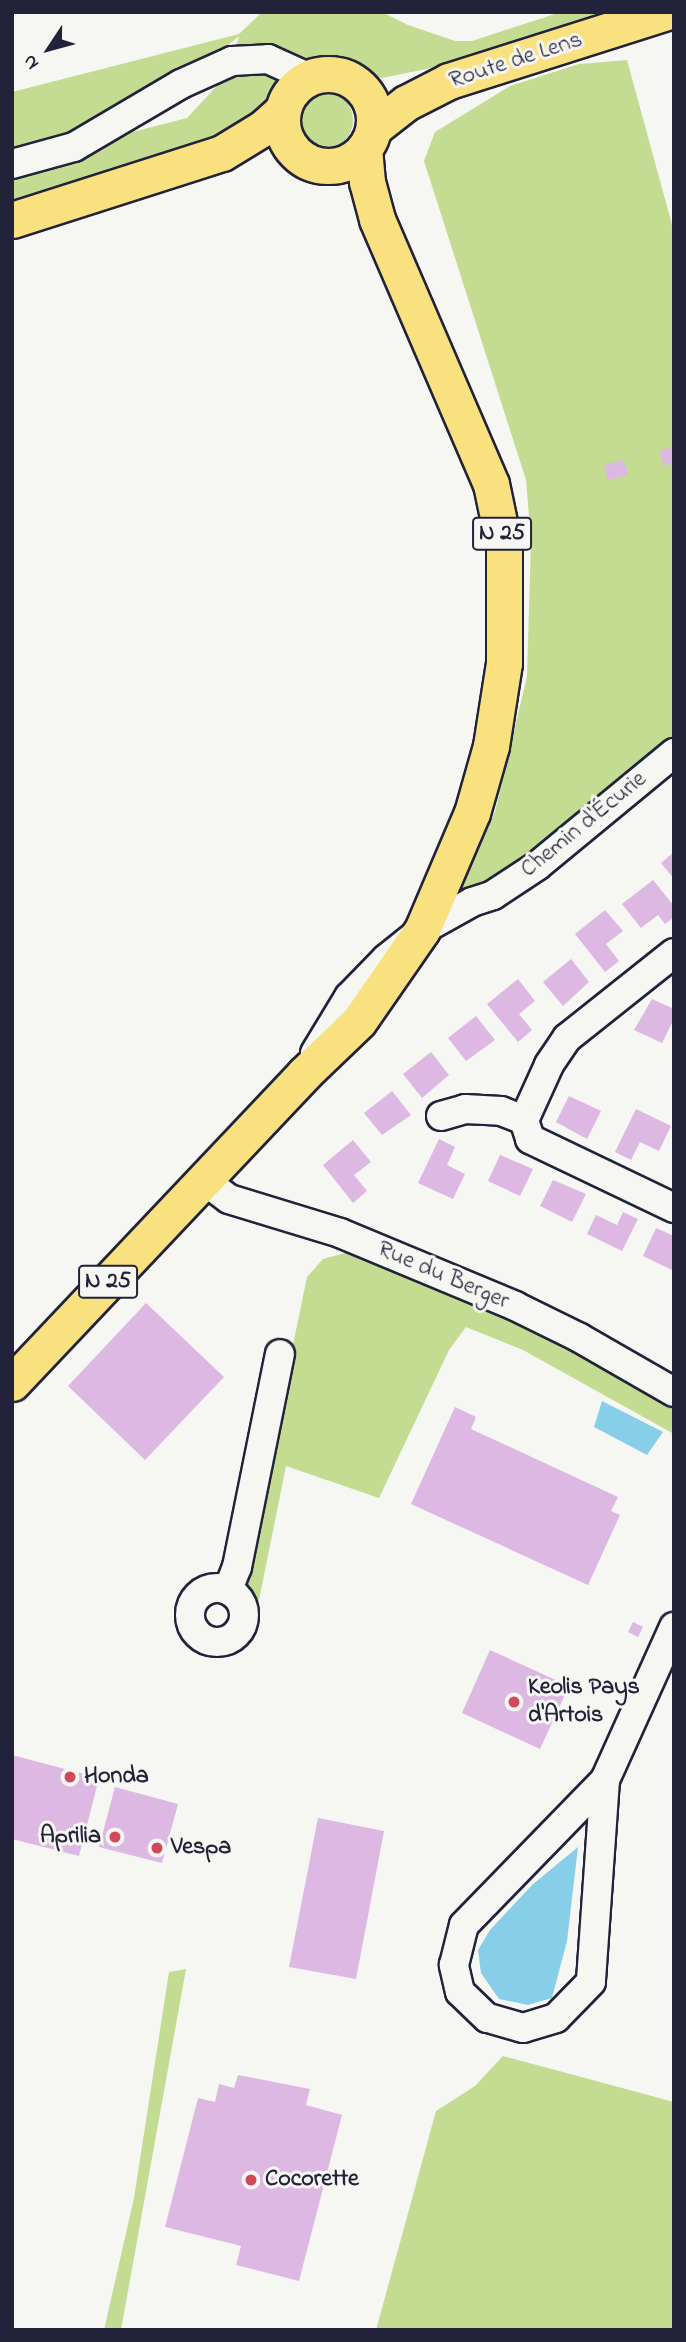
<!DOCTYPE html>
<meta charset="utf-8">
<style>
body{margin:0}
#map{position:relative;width:686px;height:2342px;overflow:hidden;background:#f6f6f2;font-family:"Indie Flower",sans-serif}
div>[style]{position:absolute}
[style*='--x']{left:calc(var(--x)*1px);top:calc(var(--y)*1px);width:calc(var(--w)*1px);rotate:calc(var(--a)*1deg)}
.green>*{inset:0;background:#c3dc92}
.round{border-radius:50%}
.water>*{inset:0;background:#87cee8}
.building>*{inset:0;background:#dcb8e3}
.roads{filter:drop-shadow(2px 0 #22223b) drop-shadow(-2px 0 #22223b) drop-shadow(0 2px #22223b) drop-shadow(0 -2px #22223b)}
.minor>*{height:28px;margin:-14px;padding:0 14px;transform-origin:14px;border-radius:14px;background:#f6f6f2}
.minor>.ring{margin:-14px;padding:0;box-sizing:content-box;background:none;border:28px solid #f6f6f2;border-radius:50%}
.major>*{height:35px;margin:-17.5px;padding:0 17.5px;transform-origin:17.5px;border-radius:17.5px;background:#fae180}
.major>.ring{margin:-17.5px;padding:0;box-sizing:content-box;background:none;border:35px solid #fae180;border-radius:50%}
.dots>*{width:19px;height:19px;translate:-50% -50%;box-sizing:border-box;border:4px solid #f6f6f2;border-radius:50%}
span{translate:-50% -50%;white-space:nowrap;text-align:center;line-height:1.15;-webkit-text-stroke:6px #f6f6f2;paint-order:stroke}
.shield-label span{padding:2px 5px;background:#f6f6f2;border:2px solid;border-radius:5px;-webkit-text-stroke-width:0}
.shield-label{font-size:23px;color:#22223b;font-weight:700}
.street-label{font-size:24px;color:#22223b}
.poi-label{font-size:24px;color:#22223b;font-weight:700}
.left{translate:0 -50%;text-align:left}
.right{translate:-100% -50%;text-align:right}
.frame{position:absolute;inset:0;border:14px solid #22223b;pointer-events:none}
.north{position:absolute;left:14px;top:14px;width:70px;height:70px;-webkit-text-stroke:5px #f6f6f2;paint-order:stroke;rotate:234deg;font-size:19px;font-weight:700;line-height:28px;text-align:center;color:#22223b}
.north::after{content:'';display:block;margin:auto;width:24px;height:32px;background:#22223b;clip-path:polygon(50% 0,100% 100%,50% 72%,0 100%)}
</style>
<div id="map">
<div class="green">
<div style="clip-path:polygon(evenodd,262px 12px,382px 12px,408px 25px,455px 41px,472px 41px,561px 12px,621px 12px,476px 59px,382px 78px,363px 73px,343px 61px,320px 59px,265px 69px,280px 82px,276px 94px,260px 118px,183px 153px,12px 206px,12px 92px,239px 34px,262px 12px,239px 36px,229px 73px,187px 118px,78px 146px,208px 62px,239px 36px)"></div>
<div style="clip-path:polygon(627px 60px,674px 232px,674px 753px,537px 866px,455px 895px,495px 812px,527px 676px,531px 540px,526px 480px,424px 161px,435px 132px,510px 86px,579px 64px)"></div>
<div class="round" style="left:295px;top:91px;width:58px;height:58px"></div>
<div style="clip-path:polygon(345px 1253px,382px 1260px,469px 1297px,655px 1392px,674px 1403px,674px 1434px,523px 1350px,466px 1327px,449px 1350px,379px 1498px,286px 1466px,257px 1610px,243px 1588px,307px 1277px,323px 1259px)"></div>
<div style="clip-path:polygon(186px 1969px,121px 2330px,104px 2330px,134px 2198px,169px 1972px)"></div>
<div style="clip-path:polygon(503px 2056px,674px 2102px,674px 2330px,376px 2330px,436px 2111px,475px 2086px)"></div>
</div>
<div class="water">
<div style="clip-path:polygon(602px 1401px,663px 1432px,647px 1455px,594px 1427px)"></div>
<div style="clip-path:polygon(578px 1847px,567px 1941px,552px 1998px,528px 2005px,499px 1999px,481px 1973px,478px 1950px,490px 1930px,532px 1885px)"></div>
</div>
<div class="building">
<div style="clip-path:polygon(674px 447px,674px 463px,664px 466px,660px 451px)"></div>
<div style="clip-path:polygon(624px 460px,628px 475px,608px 480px,604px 465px)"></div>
<div style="clip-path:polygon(674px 852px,674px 879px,661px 863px)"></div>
<div style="clip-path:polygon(653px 880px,674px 906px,674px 917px,665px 924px,658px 915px,641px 928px,622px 904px)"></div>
<div style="clip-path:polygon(605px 910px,623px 931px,606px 944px,619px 961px,605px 972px,575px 934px)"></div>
<div style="clip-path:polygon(571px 959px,589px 982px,563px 1006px,543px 982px)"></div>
<div style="clip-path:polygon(518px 979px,535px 1001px,519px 1014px,532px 1030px,518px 1042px,487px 1004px)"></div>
<div style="clip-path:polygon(652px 999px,674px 1009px,674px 1019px,662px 1043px,634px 1030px)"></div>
<div style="clip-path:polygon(476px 1016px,495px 1040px,466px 1061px,448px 1038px)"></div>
<div style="clip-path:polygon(431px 1052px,449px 1075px,422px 1098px,403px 1074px)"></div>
<div style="clip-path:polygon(392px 1091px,411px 1115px,382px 1135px,364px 1113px)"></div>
<div style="clip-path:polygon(569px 1096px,601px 1111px,587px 1139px,556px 1122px)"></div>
<div style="clip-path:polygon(636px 1109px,671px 1126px,659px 1151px,640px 1142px,631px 1160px,615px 1152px)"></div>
<div style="clip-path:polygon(439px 1139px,455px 1147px,447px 1165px,465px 1174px,453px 1199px,418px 1183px)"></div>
<div style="clip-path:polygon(353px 1140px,371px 1162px,354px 1175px,367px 1191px,353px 1203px,323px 1165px)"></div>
<div style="clip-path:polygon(500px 1155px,533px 1169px,520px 1196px,488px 1181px)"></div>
<div style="clip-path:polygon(553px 1180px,586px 1194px,572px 1222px,540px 1206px)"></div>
<div style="clip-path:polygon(623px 1212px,638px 1219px,622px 1251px,587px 1234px,596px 1215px,617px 1225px)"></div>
<div style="clip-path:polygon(656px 1228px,674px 1236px,674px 1271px,643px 1256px)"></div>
<div style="clip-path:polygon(146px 1303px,224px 1377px,145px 1460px,68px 1386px)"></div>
<div style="clip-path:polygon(455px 1407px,476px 1417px,471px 1429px,618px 1497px,611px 1511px,620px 1515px,588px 1585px,411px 1504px)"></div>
<div style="clip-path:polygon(633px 1622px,643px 1627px,638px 1637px,628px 1632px)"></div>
<div style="clip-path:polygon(490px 1650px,569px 1686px,540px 1749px,462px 1713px)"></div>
<div style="clip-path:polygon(12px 1755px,99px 1778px,79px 1856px,12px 1839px)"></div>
<div style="clip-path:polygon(115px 1787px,178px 1804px,162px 1863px,99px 1847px)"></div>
<div style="clip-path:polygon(318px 1818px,384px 1831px,356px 1979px,289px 1967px)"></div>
<div style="clip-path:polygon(238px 2075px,310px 2089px,306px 2105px,342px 2115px,299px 2281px,236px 2265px,241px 2246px,165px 2227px,198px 2098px,215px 2102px,219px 2084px,234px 2088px)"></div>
</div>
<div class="roads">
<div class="minor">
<div style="--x:12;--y:164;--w:64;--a:-15.3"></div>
<div style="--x:74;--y:147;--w:124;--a:-30.5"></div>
<div style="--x:181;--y:84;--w:56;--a:-24.3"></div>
<div style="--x:232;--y:61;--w:36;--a:-3"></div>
<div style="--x:268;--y:59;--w:46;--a:24.3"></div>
<div style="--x:674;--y:953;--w:137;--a:141.5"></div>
<div style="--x:567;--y:1038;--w:32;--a:124"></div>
<div style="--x:549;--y:1065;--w:60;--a:114.4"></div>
<div style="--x:524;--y:1120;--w:20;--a:72"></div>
<div style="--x:530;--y:1139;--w:160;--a:25.6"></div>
<div style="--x:315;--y:1053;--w:66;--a:-58.7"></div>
<div style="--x:349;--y:997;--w:53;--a:-45.8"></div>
<div style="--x:386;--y:959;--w:46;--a:-38.9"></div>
<div style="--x:422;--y:930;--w:57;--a:-29.2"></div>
<div style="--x:472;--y:902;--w:22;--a:-18"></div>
<div style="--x:493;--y:895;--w:53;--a:-33.4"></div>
<div style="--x:537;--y:866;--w:178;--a:-39.5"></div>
<div style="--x:441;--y:1116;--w:25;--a:-16"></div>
<div style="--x:465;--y:1109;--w:36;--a:3"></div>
<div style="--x:501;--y:1111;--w:25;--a:21"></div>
<div style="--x:205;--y:1181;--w:30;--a:37"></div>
<div style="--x:229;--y:1199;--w:116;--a:17"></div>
<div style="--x:340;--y:1233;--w:190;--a:22.6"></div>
<div style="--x:515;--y:1306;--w:72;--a:26.2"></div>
<div style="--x:580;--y:1338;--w:108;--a:29.9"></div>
<div class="ring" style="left:190px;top:1588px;width:26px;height:26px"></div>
<div style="--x:228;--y:1590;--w:25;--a:-69"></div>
<div style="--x:237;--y:1567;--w:217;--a:-78.6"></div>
<div style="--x:605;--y:1780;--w:202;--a:94"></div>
<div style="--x:591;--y:1982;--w:50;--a:134.2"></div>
<div style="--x:556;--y:2018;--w:34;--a:163"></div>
<div style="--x:523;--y:2028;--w:37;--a:-164"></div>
<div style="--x:487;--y:2018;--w:37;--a:-136"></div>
<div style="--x:460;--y:1992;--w:28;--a:-103"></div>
<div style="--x:454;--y:1965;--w:41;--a:-76"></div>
<div style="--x:464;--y:1925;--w:202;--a:-45.8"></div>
<div style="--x:605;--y:1780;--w:168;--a:-65.7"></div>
</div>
<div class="major">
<div class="ring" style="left:282px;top:74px;width:57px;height:57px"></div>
<div style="--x:374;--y:128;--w:41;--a:-38"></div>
<div style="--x:406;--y:103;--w:48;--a:-27.1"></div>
<div style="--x:449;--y:81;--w:228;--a:-17.6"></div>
<div style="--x:12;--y:220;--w:220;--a:-17.7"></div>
<div style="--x:222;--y:153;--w:48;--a:-31.4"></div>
<div style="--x:263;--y:128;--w:27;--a:-42"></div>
<div style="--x:12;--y:1383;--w:425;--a:-46.6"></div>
<div style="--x:304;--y:1074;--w:76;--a:-43.9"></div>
<div style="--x:359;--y:1021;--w:111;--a:-55.3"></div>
<div style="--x:422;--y:930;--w:127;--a:-66.9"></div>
<div style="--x:472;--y:813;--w:70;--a:-74.2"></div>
<div style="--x:491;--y:746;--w:84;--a:-81.1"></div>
<div style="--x:504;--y:663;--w:117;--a:-90"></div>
<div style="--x:504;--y:546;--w:63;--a:-101.8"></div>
<div style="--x:491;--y:484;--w:288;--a:-113.3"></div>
<div style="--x:377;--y:219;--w:38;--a:-105"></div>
<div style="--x:367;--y:182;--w:33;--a:-95"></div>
</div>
</div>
<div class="dots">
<div style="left:514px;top:1702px;background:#d1495b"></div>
<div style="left:70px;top:1777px;background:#d1495b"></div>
<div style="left:115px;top:1837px;background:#d1495b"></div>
<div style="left:157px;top:1848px;background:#d1495b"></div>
<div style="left:251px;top:2180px;background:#d1495b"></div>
</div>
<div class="shield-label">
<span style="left:502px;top:534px">N 25</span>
<span style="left:108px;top:1282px">N 25</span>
</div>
<div class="street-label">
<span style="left:516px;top:61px;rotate:-18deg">Route de Lens</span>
<span style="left:584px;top:825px;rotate:-39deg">Chemin d'Écurie</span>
<span style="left:443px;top:1276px;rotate:23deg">Rue du Berger</span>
</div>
<div class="poi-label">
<span class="left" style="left:528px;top:1702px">Keolis Pays<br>d'Artois</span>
<span class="left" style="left:84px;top:1777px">Honda</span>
<span class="right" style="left:101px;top:1837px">Aprilia</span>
<span class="left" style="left:171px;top:1848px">Vespa</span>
<span class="left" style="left:265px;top:2180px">Cocorette</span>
</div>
<div class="frame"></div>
<div class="north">N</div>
</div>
